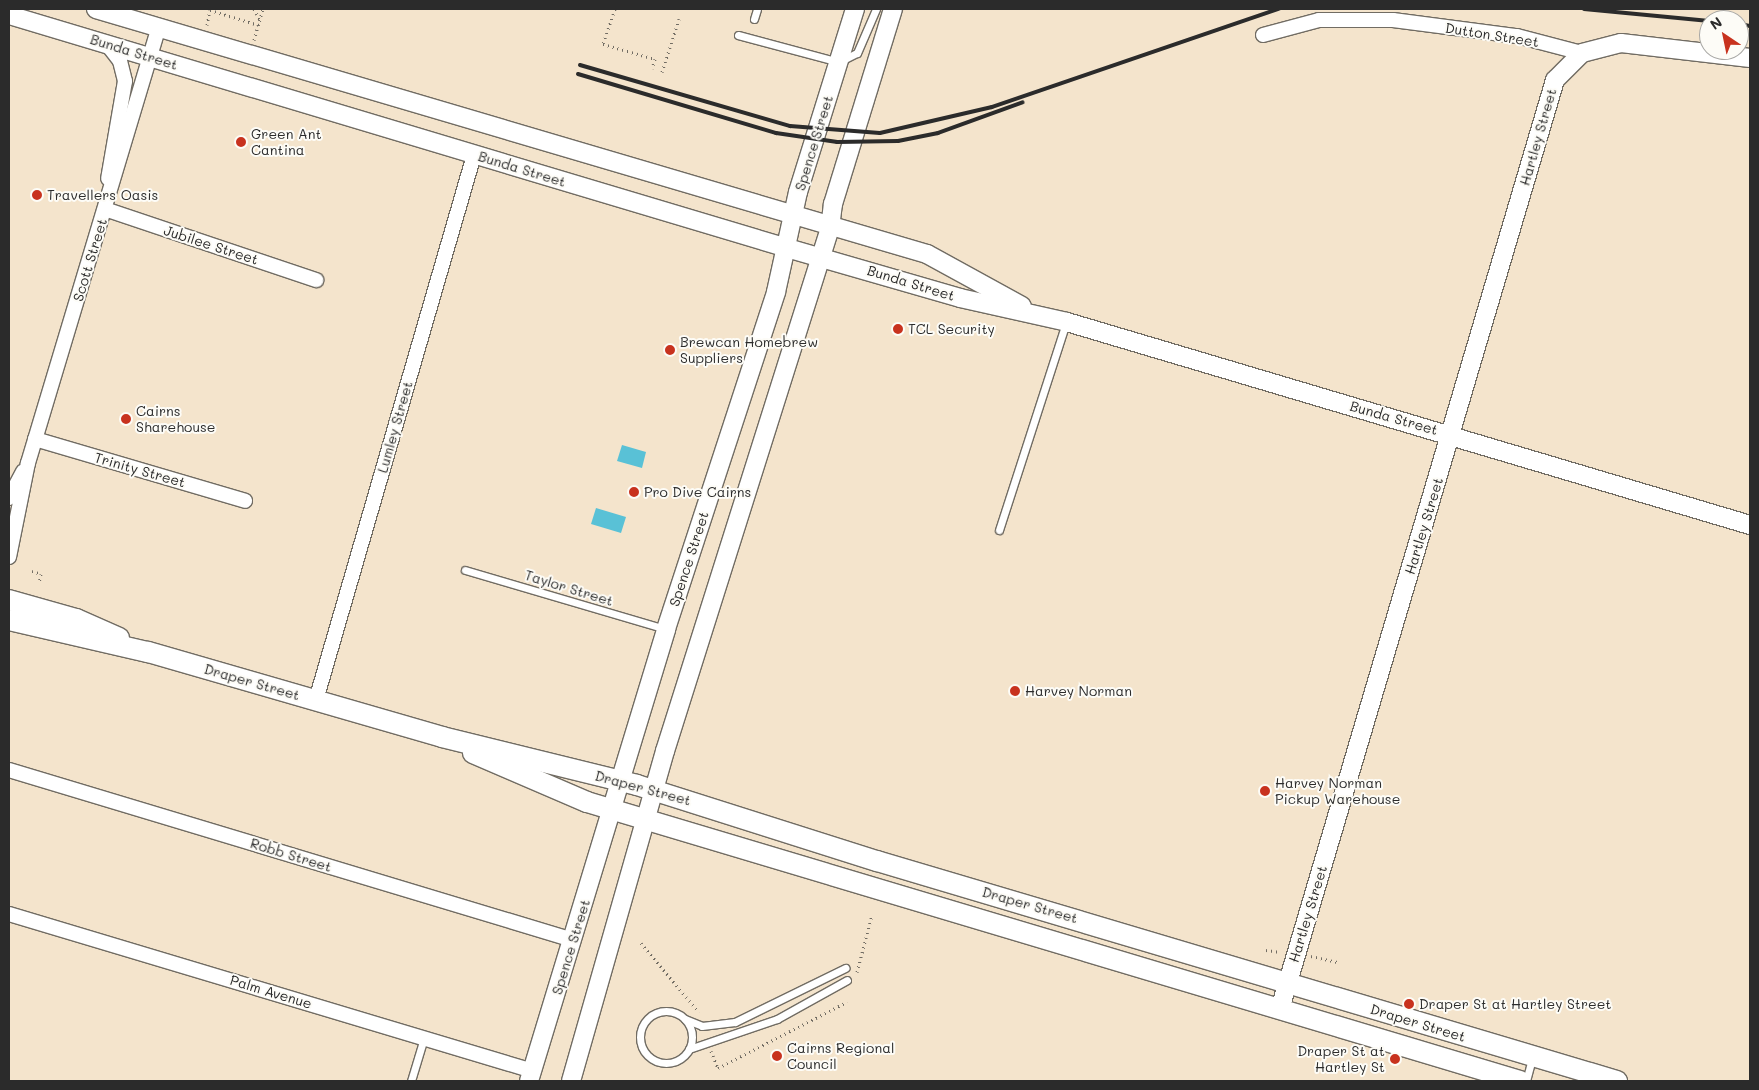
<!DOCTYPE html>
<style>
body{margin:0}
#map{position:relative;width:1759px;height:1090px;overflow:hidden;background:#f4e4cc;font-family:Mali,sans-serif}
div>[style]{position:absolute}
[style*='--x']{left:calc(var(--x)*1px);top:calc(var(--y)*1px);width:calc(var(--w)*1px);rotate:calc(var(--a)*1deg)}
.water>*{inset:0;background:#59c1d6}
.path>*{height:3px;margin-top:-1.5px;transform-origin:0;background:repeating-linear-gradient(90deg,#716c63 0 1px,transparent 0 5px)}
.roads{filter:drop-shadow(1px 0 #716c63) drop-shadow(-1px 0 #716c63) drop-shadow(0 1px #716c63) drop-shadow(0 -1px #716c63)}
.service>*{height:7px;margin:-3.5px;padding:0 3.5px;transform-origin:3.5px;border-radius:3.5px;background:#fff}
.service>.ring{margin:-3.5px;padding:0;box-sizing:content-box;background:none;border:7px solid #fff;border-radius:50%}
.minor>*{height:14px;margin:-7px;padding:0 7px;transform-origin:7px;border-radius:7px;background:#fff}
.tertiary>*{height:18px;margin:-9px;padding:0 9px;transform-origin:9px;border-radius:9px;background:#fff}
.secondary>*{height:20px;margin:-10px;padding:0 10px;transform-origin:10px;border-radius:10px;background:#fff}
.rail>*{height:4px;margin:-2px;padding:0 2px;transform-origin:2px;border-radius:2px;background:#2b2b2b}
.dots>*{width:14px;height:14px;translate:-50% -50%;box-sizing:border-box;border:2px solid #fdfcf7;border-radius:50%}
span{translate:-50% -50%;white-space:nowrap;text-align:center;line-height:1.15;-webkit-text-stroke:4px #fdfcf7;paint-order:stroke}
.street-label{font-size:14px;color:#2b2b2b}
.poi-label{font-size:14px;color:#2b2b2b}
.left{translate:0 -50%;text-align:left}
.right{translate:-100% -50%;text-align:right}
.frame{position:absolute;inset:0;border:10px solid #2b2b2b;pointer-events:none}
.north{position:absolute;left:1699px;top:10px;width:50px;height:50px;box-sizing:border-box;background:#fdfcf7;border:1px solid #a9a8a5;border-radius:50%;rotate:326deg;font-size:14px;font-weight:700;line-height:20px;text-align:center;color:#2b2b2b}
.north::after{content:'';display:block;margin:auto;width:18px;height:22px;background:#c8321e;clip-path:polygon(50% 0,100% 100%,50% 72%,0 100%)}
</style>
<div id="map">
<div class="water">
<div style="clip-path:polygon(622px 445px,646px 452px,642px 468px,617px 461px)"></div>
<div style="clip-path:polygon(596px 508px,626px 517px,621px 533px,591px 524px)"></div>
</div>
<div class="path">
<div style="--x:254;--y:9;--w:13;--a:61"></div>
<div style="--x:615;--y:9;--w:37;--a:109"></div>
<div style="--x:603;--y:44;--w:54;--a:16.1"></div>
<div style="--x:655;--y:59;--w:10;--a:107"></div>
<div style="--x:207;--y:25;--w:15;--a:-79"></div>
<div style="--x:210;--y:10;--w:51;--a:17"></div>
<div style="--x:254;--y:40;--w:32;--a:-74"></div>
<div style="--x:662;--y:72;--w:56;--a:-72.2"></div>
<div style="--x:32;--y:571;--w:9;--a:18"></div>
<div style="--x:41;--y:574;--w:9;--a:103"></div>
<div style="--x:641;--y:943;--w:90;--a:50"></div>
<div style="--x:1266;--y:950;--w:14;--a:8"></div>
<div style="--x:1311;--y:956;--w:27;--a:13"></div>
<div style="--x:857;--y:972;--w:59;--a:-75.3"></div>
<div style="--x:711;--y:1051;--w:18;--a:68"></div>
<div style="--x:718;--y:1068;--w:145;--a:-27.1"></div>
</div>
<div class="roads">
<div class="service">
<div style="--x:754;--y:19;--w:10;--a:-73"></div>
<div style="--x:738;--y:35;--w:105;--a:15"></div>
<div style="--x:839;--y:62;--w:20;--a:-27"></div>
<div style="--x:857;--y:53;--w:48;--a:-66.6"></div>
<div style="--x:999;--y:530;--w:218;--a:-72.1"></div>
<div style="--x:465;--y:570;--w:209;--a:16.4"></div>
<div class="ring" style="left:640px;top:1011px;width:45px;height:45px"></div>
<div style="--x:685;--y:1019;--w:18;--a:22"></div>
<div style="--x:702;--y:1026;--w:33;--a:-7"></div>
<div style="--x:735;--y:1022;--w:123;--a:-26.1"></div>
<div style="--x:689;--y:1049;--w:93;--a:-18.8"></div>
<div style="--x:777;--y:1019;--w:80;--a:-29.1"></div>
<div style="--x:411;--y:1081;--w:45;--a:-73.2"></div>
<div style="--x:1526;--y:1081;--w:23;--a:-75"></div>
</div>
<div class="minor">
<div style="--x:1263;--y:35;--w:58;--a:-15"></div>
<div style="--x:1319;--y:20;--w:74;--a:0"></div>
<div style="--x:1393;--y:20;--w:125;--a:7.4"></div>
<div style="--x:1517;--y:36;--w:67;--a:14.7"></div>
<div style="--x:106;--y:43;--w:23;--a:52"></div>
<div style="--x:120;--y:61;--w:21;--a:76"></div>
<div style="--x:125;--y:81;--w:99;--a:99.8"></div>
<div style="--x:105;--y:209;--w:223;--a:18.6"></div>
<div style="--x:35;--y:439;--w:219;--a:16.4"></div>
<div style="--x:9;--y:498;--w:30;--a:-62"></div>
<div style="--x:9;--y:557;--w:96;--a:-78.6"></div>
<div style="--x:28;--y:463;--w:455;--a:-73.3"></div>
<div style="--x:316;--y:700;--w:567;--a:-73.83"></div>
<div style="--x:9;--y:770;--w:589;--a:16.77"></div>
<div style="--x:9;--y:914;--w:547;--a:16.68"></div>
</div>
<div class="tertiary">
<div style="--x:96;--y:9;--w:866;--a:16.43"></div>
<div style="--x:927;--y:254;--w:108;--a:28.7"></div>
<div style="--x:9;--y:15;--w:812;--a:16.67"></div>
<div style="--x:787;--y:248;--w:180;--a:16.1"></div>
<div style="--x:960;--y:298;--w:110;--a:12.6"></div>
<div style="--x:1067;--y:322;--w:713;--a:16.55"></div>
<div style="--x:1280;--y:1009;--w:969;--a:-73.51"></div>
<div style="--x:1555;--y:80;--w:38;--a:-45"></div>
<div style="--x:1582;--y:53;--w:40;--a:-14.4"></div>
<div style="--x:1621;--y:43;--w:130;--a:6.6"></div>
<div style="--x:529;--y:1081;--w:472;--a:-73.1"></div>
<div style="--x:666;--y:629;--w:354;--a:-71.9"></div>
<div style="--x:776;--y:292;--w:102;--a:-77.6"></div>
<div style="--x:798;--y:192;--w:192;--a:-72.7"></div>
<div style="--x:571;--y:1081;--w:343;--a:-74.1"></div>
<div style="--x:665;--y:751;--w:548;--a:-72.49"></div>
<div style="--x:830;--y:228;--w:24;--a:-83"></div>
<div style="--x:833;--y:204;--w:204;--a:-72.9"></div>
</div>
<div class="secondary">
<div style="--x:9;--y:600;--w:70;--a:15.8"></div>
<div style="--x:76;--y:619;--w:47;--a:23.8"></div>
<div style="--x:9;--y:620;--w:143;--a:13"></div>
<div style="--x:148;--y:652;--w:306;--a:16.1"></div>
<div style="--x:442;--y:737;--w:201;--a:13.8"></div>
<div style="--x:637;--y:785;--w:252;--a:17.6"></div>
<div style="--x:877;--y:861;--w:772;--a:16.56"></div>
<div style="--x:473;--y:753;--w:124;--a:23.3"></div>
<div style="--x:587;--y:802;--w:974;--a:16.65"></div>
</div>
</div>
<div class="rail">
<div style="--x:1584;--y:9;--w:126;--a:5.5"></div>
<div style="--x:1739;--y:24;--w:11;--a:10"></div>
<div style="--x:580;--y:65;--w:219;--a:16.2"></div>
<div style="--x:790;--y:126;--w:90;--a:4.4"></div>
<div style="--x:880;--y:133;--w:115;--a:-13.1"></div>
<div style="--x:992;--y:107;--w:303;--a:-18.9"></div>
<div style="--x:578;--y:74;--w:207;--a:16.6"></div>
<div style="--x:776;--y:133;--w:62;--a:8.4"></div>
<div style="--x:837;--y:142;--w:61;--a:-0.9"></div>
<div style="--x:898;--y:141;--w:41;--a:-11.3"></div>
<div style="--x:938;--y:133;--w:90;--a:-20"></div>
</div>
<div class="dots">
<div style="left:241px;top:142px;background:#c8321e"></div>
<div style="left:37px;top:195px;background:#c8321e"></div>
<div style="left:898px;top:329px;background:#c8321e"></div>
<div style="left:670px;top:350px;background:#c8321e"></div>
<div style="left:126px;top:419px;background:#c8321e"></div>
<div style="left:634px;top:492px;background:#c8321e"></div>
<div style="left:1015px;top:691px;background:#c8321e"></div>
<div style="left:1265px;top:791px;background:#c8321e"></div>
<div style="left:1409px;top:1004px;background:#c8321e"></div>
<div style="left:777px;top:1056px;background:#c8321e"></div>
<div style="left:1395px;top:1059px;background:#c8321e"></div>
</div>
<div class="street-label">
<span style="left:1492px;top:35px;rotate:9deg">Dutton Street</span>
<span style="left:134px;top:52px;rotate:17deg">Bunda Street</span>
<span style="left:1538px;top:137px;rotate:-74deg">Hartley Street</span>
<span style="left:814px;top:143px;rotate:-73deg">Spence Street</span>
<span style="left:522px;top:169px;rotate:17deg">Bunda Street</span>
<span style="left:211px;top:245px;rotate:18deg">Jubilee Street</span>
<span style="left:90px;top:260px;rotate:-73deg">Scott Street</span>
<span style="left:911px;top:283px;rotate:17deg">Bunda Street</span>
<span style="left:1394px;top:418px;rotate:16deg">Bunda Street</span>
<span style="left:395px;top:427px;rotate:-74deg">Lumley Street</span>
<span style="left:140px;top:470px;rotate:16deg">Trinity Street</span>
<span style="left:1424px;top:526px;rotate:-73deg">Hartley Street</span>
<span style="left:689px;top:559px;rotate:-72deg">Spence Street</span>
<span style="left:569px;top:588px;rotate:17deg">Taylor Street</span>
<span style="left:252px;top:682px;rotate:16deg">Draper Street</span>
<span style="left:643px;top:788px;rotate:15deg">Draper Street</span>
<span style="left:291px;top:855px;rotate:17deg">Robb Street</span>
<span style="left:1030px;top:905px;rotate:16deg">Draper Street</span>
<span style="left:1308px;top:914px;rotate:-73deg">Hartley Street</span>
<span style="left:571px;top:947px;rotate:-73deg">Spence Street</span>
<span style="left:271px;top:992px;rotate:17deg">Palm Avenue</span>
<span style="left:1418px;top:1023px;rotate:17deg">Draper Street</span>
</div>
<div class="poi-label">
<span class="left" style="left:251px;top:142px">Green Ant<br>Cantina</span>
<span class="left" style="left:47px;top:195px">Travellers Oasis</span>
<span class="left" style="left:908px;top:329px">TCL Security</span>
<span class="left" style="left:680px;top:350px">Brewcan Homebrew<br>Suppliers</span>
<span class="left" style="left:136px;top:419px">Cairns<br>Sharehouse</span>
<span class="left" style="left:644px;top:492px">Pro Dive Cairns</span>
<span class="left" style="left:1025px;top:691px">Harvey Norman</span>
<span class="left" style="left:1275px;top:791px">Harvey Norman<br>Pickup Warehouse</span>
<span class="left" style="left:1419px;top:1004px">Draper St at Hartley Street</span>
<span class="left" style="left:787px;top:1056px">Cairns Regional<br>Council</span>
<span class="right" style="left:1385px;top:1059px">Draper St at<br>Hartley St</span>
</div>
<div class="frame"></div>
<div class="north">N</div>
</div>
